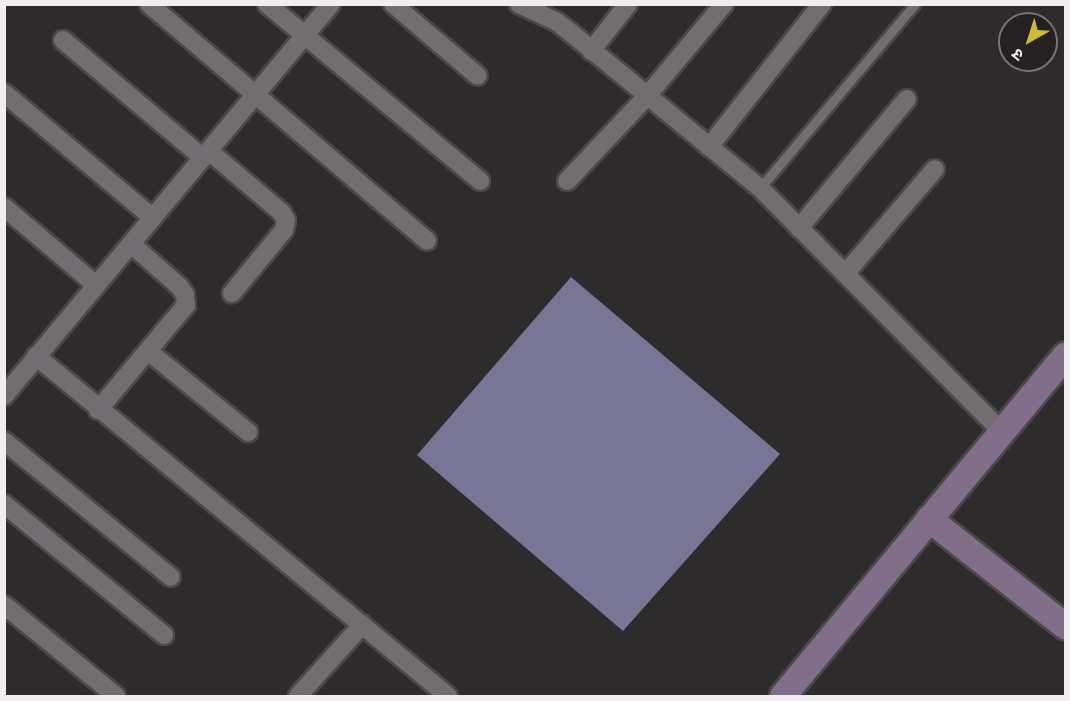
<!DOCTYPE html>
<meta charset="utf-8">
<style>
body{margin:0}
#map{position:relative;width:1070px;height:701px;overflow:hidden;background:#2e2b2d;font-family:Helvetica,"Noto Sans Devanagari",sans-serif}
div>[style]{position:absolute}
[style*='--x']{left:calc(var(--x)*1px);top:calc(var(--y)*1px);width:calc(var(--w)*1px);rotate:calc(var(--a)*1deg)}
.water>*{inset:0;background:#797594}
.roads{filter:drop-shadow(2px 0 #4b484a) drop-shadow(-2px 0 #4b484a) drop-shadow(0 2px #4b484a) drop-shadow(0 -2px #4b484a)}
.lane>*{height:9px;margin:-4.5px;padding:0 4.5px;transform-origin:4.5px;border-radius:4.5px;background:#716d70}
.street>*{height:18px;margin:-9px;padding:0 9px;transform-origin:9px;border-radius:9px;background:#716d70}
.secondary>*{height:26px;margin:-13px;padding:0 13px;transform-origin:13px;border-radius:13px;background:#836e8a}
span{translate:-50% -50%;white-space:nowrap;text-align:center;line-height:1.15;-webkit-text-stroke:5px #252123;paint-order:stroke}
.frame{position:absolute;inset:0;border:6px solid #f1eef0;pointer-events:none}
.north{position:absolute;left:998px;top:12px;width:60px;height:60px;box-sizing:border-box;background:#252123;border:2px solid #777375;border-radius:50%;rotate:219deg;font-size:16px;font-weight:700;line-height:24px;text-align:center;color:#f1eef0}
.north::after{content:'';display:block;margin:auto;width:21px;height:27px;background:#cdb938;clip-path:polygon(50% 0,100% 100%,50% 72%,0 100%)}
</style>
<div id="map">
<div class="water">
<div style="clip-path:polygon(571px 277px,780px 454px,623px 631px,417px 455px)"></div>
</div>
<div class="roads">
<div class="lane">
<div style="--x:760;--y:188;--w:241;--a:-49.9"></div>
</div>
<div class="street">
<div style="--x:149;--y:4;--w:365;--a:40.4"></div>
<div style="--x:267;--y:4;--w:277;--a:39.7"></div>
<div style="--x:393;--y:4;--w:111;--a:40.3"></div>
<div style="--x:519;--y:4;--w:42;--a:25.3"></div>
<div style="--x:557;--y:22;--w:16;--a:38"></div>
<div style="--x:570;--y:32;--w:246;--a:39.4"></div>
<div style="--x:760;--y:188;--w:345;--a:45.2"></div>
<div style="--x:63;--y:40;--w:183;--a:40.1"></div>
<div style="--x:591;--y:51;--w:60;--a:-51.8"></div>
<div style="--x:4;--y:93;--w:194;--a:40"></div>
<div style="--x:709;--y:147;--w:182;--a:-51.7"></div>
<div style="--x:209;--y:151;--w:96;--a:40.3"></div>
<div style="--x:282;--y:213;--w:8;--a:60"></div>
<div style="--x:286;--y:220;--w:10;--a:101"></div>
<div style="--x:284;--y:230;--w:82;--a:129.5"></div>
<div style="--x:567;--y:181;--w:117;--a:-46.7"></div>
<div style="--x:647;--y:96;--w:120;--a:-50.1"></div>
<div style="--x:4;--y:207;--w:121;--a:40.3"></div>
<div style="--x:799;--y:228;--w:168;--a:-50.1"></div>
<div style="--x:845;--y:274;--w:138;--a:-49.4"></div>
<div style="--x:148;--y:351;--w:129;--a:39"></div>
<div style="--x:36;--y:356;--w:534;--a:39.53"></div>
<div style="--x:4;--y:396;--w:510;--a:-50.17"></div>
<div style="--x:98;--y:410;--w:137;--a:-50"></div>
<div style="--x:186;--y:305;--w:10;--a:-96"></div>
<div style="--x:185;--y:295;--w:9;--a:-122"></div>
<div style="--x:180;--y:287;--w:65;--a:-138.7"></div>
<div style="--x:4;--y:441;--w:215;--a:39.2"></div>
<div style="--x:4;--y:504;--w:207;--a:39.3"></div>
<div style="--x:4;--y:605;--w:144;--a:39.1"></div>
<div style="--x:298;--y:696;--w:96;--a:-48"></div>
</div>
<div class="secondary">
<div style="--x:929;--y:519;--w:174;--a:38.2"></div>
<div style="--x:783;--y:696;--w:443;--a:-50.3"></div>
</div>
</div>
<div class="frame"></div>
<div class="north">उ</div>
</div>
